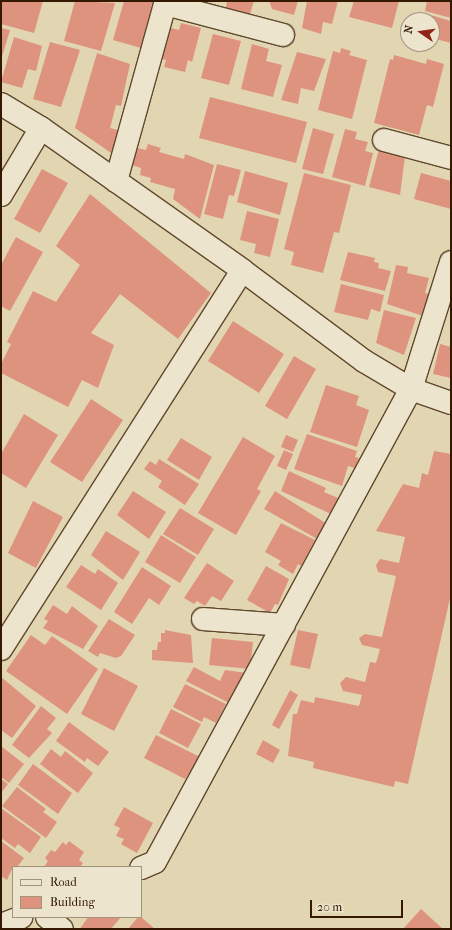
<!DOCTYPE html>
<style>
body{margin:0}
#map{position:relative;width:452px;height:930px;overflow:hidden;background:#e2d6b2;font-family:"IM FELL French Canon",serif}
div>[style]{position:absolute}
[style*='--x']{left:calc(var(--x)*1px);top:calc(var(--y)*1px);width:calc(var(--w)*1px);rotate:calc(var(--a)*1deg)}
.building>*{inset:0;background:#de937f}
.roads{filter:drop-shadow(1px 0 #60482c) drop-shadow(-1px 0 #60482c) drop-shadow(0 1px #60482c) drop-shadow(0 -1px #60482c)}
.minor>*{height:22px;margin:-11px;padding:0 11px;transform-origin:11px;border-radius:11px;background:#ece4cd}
span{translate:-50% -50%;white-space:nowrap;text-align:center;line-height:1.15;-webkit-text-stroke:4px #ece4cd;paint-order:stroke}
.frame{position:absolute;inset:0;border:2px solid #341900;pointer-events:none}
.legend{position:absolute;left:12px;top:866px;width:130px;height:52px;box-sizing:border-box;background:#ece4cd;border:1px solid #a2937b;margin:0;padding:5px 7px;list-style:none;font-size:12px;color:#341900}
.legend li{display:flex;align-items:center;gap:8px;height:20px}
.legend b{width:20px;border:1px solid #a2937b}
.north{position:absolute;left:400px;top:12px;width:40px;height:40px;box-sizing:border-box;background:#ece4cd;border:1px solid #a2937b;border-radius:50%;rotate:283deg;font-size:11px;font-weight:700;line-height:16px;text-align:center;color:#341900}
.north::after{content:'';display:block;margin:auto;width:14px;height:18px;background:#8f2418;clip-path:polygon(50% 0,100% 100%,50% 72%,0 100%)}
.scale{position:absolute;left:310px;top:900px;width:93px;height:18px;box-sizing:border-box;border:2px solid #341900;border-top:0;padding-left:5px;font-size:12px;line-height:14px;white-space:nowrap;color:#341900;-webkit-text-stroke:3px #ece4cd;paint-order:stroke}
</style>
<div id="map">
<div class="building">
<div style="clip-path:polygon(1px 1px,43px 1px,34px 33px,1px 24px)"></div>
<div style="clip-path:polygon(75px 1px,115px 3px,101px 51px,64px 41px)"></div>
<div style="clip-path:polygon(124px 1px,153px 1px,141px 48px,113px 40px)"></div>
<div style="clip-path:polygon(227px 1px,254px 1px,250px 14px,226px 8px)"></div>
<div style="clip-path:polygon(269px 1px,298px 1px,294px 15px,272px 9px)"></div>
<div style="clip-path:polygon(307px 1px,338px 1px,332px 24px,323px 22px,321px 34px,302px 28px)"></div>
<div style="clip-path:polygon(354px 1px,404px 1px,399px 1px,392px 28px,349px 17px)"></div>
<div style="clip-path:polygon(427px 1px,451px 1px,451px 18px,425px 11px)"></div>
<div style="clip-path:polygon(427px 14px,451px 21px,451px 43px,432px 38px,432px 20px,426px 20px)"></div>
<div style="clip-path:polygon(181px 23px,201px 28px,192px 62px,188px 60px,185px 72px,164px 67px,166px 60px,162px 59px,171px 28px,179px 30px)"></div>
<div style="clip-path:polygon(1px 28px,10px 30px,1px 60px)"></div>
<div style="clip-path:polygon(213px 34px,241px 41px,229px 85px,201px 78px)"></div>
<div style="clip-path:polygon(14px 37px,42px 46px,36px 71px,28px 69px,22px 88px,1px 82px)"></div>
<div style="clip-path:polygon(50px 42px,80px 50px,61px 107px,33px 99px)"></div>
<div style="clip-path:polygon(252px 44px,269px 49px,266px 61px,282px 65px,273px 97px,241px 89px)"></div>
<div style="clip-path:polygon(341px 48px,351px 51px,349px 55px,367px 60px,352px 119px,318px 110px,333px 51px,340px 53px)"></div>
<div style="clip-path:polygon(297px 52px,326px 59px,314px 91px,301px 88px,298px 104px,281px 100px)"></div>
<div style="clip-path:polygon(97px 53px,130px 64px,121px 106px,116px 105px,110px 128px,122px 131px,114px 155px,75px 128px)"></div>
<div style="clip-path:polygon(394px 55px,426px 64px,427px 59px,444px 64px,433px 107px,427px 105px,419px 135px,374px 123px,390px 59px,393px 60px)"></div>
<div style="clip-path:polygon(210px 97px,307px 122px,296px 163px,199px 138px)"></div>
<div style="clip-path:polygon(313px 128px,334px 134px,323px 174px,302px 169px)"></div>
<div style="clip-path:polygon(345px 129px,357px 132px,355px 139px,368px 142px,365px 151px,373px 153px,365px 186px,332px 177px)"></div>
<div style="clip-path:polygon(148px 144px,161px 148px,159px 152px,184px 159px,185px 154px,214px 165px,200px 219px,173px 199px,175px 189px,150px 182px,151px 178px,140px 175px,141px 168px,129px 164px,133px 147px,146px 150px)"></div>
<div style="clip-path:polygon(379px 149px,405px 156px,400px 195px,369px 187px)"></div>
<div style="clip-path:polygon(217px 164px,241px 170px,234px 196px,229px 195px,223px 219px,204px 214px)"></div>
<div style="clip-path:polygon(42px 169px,68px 183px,40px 233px,14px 219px)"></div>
<div style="clip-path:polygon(245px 171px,288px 183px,280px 215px,237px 202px)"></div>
<div style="clip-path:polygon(304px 173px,351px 185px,339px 233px,334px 232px,323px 273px,291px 265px,294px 252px,284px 249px)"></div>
<div style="clip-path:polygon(421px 173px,451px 181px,451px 209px,414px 199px)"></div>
<div style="clip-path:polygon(90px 194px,211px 293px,178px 339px,120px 294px,91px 333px,114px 345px,98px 388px,82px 380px,68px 407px,1px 373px,1px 364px,11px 344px,7px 342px,33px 291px,56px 302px,80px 265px,56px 246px)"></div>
<div style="clip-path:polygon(247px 211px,279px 219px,270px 257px,254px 253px,256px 244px,240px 240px)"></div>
<div style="clip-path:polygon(16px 237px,43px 252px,10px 311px,1px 306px,1px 265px)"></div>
<div style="clip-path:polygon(348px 252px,375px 258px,374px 262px,379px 263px,378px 268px,391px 271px,385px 291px,340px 280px)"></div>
<div style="clip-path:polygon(396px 265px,408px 267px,407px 273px,429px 278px,425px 293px,432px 295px,426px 317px,387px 304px)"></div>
<div style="clip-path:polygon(341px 284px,384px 295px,380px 312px,371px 309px,368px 320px,334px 312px)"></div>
<div style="clip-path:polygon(384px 310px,416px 318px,404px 355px,376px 343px)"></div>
<div style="clip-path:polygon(233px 321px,284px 354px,259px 393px,208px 361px)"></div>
<div style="clip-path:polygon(440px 344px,451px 347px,451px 378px,433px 374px)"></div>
<div style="clip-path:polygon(294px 356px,316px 369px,287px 419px,265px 406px)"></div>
<div style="clip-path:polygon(326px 385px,359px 396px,356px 405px,369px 410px,357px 447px,310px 432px)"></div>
<div style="clip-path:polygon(91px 399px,123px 420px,82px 482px,50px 462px)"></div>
<div style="clip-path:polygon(24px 414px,58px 435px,26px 488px,1px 473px,1px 454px)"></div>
<div style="clip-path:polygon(307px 434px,357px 451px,355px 457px,359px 458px,355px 468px,348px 466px,342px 486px,294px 469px)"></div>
<div style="clip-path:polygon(286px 435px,298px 440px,293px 452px,281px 447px)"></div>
<div style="clip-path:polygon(243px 437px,275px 456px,257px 489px,261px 491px,236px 535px,198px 513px)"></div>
<div style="clip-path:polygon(181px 438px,212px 457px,199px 480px,167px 460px)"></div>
<div style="clip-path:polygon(284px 450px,293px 454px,286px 470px,277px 466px)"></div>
<div style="clip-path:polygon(434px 451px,451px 454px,451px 594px,408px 784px,395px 781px,394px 787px,313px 768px,314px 762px,288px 756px,293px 714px,297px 714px,301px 700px,314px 703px,315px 697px,359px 706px,362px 695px,343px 691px,340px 683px,346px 677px,365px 682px,370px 662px,376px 663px,380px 649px,362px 645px,359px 638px,365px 634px,382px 637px,396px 576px,378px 572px,376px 565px,380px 559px,399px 563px,405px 537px,376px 531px,403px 484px,419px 488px,422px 473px,428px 475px)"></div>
<div style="clip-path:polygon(159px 459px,199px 484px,185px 505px,158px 487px,162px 481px,144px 469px,150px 461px,156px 465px)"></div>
<div style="clip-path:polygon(289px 471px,326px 488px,324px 492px,338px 498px,331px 514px,281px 491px)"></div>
<div style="clip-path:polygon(133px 491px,166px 512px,149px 539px,117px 515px)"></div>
<div style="clip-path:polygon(275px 491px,327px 524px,319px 540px,264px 509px)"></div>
<div style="clip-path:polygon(33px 501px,63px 517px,36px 568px,8px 553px)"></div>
<div style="clip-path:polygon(180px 508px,214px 529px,198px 555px,163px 534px)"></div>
<div style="clip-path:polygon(281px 523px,315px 540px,301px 566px,298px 564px,293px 574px,278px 565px,281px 561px,265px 552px)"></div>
<div style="clip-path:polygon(106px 531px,140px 552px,123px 580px,91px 555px)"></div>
<div style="clip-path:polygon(161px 535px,196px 557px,180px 583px,145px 562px)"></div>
<div style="clip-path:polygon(207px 563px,234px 581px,221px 601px,212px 596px,205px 606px,197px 601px,194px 604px,184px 598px)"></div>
<div style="clip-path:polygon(81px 565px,95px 574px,98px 569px,118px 583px,101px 610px,66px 587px)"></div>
<div style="clip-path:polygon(266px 566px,289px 579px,278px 605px,275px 604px,270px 613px,247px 600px)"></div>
<div style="clip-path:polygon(142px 567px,171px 586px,159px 605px,149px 598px,132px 624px,114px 612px)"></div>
<div style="clip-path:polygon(53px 605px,67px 614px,72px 606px,98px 626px,83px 649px,43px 628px,48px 621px,44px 619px)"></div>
<div style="clip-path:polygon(109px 619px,135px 635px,121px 656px,116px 658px,100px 653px,98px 657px,88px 651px)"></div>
<div style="clip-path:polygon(165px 630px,191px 635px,193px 663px,152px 660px,152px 650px,157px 650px,158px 642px,161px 642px,161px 633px,165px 633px)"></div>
<div style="clip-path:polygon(298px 630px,318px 634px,310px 669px,290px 665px)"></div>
<div style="clip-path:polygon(31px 635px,45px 645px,52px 636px,98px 669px,67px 714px,6px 671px)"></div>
<div style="clip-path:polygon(212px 638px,253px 642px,250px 669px,209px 665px)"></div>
<div style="clip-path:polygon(194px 667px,220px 681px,225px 670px,247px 673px,231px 704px,186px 681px)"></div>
<div style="clip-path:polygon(104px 668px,138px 686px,114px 731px,81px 714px)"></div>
<div style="clip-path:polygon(1px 677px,36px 706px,12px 738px,1px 730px)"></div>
<div style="clip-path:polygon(185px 684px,226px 704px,216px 723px,204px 717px,202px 722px,173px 707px)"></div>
<div style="clip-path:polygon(290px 690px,298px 695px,279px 729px,272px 725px)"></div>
<div style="clip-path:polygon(41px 706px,56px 718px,47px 729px,52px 733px,29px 758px,12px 745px)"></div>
<div style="clip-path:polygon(171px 709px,201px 724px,188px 748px,159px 733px)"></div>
<div style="clip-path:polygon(69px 722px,109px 752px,98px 766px,87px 758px,85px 762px,56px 741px)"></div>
<div style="clip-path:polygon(156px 735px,200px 757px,185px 779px,144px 758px)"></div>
<div style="clip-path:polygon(263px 740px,280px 750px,273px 763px,256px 754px)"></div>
<div style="clip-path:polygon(1px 746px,24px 764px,9px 783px,1px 777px)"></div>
<div style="clip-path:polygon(51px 749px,61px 757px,65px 751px,93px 773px,78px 793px,40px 764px)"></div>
<div style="clip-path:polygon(33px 764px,72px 793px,58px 814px,18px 785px)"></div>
<div style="clip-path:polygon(1px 779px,8px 784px,1px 793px)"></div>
<div style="clip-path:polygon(17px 787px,46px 809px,43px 812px,57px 822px,46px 838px,2px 806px)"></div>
<div style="clip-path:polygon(124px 807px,153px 823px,137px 853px,121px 844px,124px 839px,116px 836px,120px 828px,114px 825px)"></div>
<div style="clip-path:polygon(1px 808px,41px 837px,30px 853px,18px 844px,15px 848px,1px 838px)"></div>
<div style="clip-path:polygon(1px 841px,24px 858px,17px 867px,13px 867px,7px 880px,1px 876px)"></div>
<div style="clip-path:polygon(69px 841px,84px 852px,79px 860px,83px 863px,80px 867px,44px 867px,48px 861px,45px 858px,51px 850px,55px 852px,63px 842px,66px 845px)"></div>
<div style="clip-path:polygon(421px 909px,443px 929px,403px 929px)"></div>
<div style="clip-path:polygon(88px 917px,121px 917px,111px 929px,80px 929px)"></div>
<div style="clip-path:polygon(138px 917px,141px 917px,155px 929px,128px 929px)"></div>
</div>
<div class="roads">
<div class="minor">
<div style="--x:165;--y:4;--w:122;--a:14.7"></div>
<div style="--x:1;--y:104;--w:47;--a:31"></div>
<div style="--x:41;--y:128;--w:246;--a:35.2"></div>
<div style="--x:242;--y:270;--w:152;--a:36.7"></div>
<div style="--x:364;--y:361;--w:55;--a:30.8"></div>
<div style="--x:411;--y:389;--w:42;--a:19.3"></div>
<div style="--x:384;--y:140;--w:69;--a:15"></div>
<div style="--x:116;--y:181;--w:187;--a:-74.5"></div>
<div style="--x:1;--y:195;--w:78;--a:-59.2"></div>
<div style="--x:203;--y:619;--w:81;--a:4.2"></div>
<div style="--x:1;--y:649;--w:449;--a:-57.5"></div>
<div style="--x:141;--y:868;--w:15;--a:-23"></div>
<div style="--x:155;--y:862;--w:538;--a:-61.58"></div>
<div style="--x:411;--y:389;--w:133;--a:-72.5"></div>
<div style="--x:47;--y:917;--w:19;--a:39"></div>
<div style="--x:1;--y:925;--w:22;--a:-21"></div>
</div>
</div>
<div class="frame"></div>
<ul class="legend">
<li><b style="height:5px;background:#ece4cd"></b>Road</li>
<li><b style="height:11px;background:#de937f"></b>Building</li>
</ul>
<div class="north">N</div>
<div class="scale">20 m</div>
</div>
